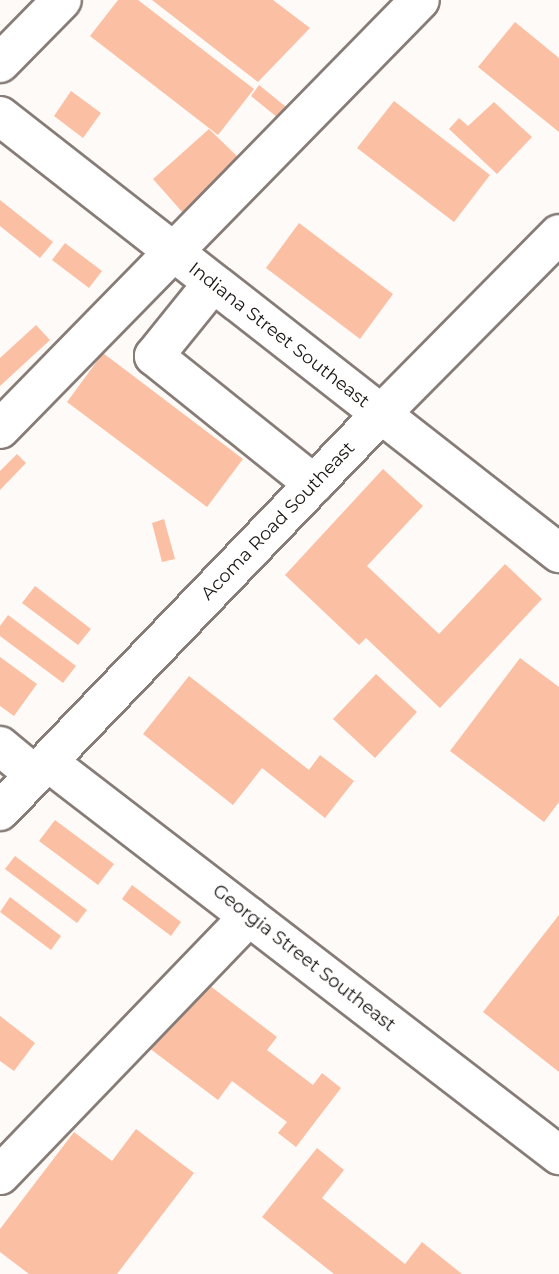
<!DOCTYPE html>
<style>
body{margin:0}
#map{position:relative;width:559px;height:1274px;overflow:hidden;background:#fefaf7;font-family:Montserrat,sans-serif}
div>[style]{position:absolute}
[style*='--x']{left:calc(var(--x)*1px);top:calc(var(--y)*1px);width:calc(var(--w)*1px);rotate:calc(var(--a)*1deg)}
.building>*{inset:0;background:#fbc0a4}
.roads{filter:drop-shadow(2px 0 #877c77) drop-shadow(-2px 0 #877c77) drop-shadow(0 2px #877c77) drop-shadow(0 -2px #877c77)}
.minor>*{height:38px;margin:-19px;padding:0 19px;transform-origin:19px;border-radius:19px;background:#fff}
span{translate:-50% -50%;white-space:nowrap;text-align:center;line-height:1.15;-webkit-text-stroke:6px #fff;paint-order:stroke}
.street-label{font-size:18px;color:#181412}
</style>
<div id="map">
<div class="building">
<div style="clip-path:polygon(118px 0,138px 0,254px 89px,218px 135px,90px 36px)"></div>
<div style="clip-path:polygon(152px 0,273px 0,310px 28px,258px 82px)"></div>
<div style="clip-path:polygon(515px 22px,559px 58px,559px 132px,478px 67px)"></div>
<div style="clip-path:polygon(259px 85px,291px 111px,283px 122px,251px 96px)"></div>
<div style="clip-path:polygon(71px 91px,101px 113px,83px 138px,54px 116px)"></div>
<div style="clip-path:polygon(394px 101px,490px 175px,454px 222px,357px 148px)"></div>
<div style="clip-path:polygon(494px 102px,532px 137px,497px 174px,449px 129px,459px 118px,468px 126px)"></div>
<div style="clip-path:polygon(209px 129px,241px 160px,184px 214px,153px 179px)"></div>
<div style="clip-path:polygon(0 200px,53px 242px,40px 258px,0 226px)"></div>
<div style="clip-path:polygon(299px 223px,393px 294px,360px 339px,266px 268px)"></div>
<div style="clip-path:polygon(65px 243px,102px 271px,89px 288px,52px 260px)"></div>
<div style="clip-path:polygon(36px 325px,50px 340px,0 386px,0 358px)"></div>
<div style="clip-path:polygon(103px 353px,243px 459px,207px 507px,67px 402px)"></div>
<div style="clip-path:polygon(17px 454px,26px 463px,0 490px,0 471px)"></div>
<div style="clip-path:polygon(383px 469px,423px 506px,367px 566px,439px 634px,505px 564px,542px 599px,440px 708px,366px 638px,359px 645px,285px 575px)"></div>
<div style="clip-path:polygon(164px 519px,175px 559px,162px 562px,152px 523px)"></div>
<div style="clip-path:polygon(35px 586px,91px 629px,78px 645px,22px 603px)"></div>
<div style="clip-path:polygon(8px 615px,76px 666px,63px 683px,0 636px,0 626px)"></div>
<div style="clip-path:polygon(0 657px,37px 684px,14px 716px,0 706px)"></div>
<div style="clip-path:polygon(520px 658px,559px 687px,559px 802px,544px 822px,450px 751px)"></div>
<div style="clip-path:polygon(376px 674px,417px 712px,375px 758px,333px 719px)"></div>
<div style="clip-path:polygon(189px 676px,309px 770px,320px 755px,354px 781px,325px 818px,262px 768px,233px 805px,143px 734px)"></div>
<div style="clip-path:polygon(55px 820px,114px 864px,98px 885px,39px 841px)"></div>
<div style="clip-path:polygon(15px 856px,87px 910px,77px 923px,5px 869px)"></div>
<div style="clip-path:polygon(132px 885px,181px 922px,171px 936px,122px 899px)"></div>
<div style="clip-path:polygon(10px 897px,61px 936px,51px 950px,0 912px)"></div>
<div style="clip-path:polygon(559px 915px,559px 1072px,483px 1012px)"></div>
<div style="clip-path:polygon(201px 979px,277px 1037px,267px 1050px,313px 1085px,322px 1073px,341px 1088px,296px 1147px,278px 1133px,287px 1122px,232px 1081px,218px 1100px,149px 1048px)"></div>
<div style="clip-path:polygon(0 1016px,35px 1043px,14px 1071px,0 1061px)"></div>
<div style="clip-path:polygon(136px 1129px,194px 1173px,117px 1274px,29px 1274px,0 1252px,0 1229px,74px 1132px,112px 1161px)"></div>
<div style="clip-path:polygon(317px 1148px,344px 1170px,322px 1198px,405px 1264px,422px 1242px,462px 1274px,334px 1274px,262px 1217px)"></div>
</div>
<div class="roads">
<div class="minor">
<div style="--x:0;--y:63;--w:88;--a:-45.5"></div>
<div style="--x:0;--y:116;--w:710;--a:38.02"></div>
<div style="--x:213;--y:283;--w:94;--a:128.9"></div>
<div style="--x:154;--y:356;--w:205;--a:38.7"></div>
<div style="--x:0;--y:429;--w:600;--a:-45.61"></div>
<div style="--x:0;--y:746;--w:45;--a:39.6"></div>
<div style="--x:48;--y:762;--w:645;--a:37.56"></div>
<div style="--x:0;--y:811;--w:550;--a:-46.18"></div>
<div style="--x:381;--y:414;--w:253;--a:-45.3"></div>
<div style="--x:0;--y:1175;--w:359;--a:-46.1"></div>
</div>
</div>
<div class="street-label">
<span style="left:279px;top:335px;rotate:38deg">Indiana Street Southeast</span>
<span style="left:278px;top:521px;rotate:-46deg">Acoma Road Southeast</span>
<span style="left:304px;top:958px;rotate:38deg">Georgia Street Southeast</span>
</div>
</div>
